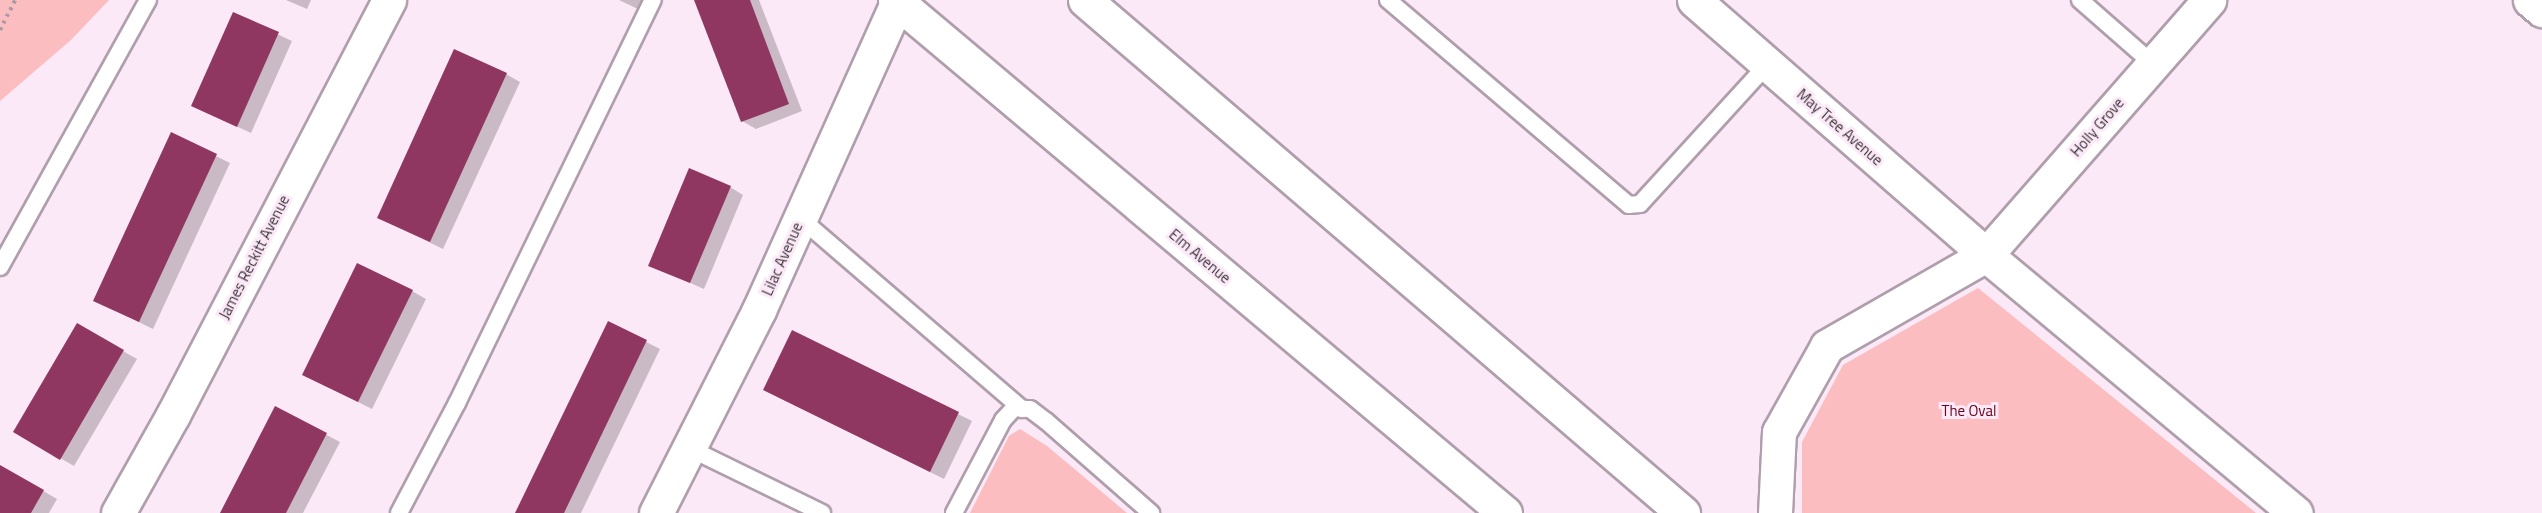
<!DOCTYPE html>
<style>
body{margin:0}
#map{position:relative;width:2542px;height:513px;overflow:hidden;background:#fce9f8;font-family:"Titillium Web",sans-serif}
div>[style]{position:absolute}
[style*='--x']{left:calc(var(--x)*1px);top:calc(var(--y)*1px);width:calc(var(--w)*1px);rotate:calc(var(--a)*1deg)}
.green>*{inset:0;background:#fbbdbf}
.shadow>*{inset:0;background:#0003}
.building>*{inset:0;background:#8f3760}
.path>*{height:4px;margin-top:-2px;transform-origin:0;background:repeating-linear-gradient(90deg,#a99ba6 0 3px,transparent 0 7.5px)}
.roads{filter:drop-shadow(2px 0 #af9eac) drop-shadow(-2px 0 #af9eac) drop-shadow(0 2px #af9eac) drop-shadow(0 -2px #af9eac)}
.lane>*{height:16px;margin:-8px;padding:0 8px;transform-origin:8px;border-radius:8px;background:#fff}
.street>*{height:33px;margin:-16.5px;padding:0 16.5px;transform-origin:16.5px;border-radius:16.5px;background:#fff}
span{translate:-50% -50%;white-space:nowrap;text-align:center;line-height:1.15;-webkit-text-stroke:6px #fce9f8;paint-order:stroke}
.street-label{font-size:15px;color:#383137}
.park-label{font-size:15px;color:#66041b}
</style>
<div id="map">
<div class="green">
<div style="clip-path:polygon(0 0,109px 0,71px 40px,0 101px)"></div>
<div style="clip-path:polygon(1978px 288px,2256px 513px,1802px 513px,1802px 442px,1843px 365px)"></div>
<div style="clip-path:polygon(1020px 429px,1047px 446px,1127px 513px,970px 513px,1009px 436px)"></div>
</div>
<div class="shadow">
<div style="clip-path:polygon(286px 0,311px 0,307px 9px)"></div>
<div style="clip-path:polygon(619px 0,647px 0,642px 11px)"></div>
<div style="clip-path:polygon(699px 0,759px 0,802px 111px,756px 129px,742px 121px)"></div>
<div style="clip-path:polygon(234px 14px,292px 41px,251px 133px,192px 106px)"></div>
<div style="clip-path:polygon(506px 74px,520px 82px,443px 249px,379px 218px)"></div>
<div style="clip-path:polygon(171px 134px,230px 163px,153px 329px,94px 300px)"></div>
<div style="clip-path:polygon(730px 187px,743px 195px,704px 289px,650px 265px)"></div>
<div style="clip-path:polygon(412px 291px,426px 299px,372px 409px,318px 382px)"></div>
<div style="clip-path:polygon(609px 323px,660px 349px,581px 513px,518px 513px)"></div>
<div style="clip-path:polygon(77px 325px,137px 359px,74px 466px,15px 432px)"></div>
<div style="clip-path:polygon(793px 332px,972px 421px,944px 479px,778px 397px)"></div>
<div style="clip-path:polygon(276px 408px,340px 442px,303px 513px,222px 513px)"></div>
<div style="clip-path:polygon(0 466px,57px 499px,49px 513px,0 513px)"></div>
</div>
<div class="building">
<div style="clip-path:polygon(694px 0,750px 0,789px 104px,741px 122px)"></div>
<div style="clip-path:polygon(233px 12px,279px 32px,237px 127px,191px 106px)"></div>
<div style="clip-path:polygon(454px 49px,507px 73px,430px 242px,377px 218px)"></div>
<div style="clip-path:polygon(171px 132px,217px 154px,139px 322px,93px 301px)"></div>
<div style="clip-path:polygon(689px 168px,731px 186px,690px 283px,648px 266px)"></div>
<div style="clip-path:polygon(357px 263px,413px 290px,358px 402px,302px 375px)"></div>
<div style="clip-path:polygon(608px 321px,647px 340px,564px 513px,515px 513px)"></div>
<div style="clip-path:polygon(77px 323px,124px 350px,60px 460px,13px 432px)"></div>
<div style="clip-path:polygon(792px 330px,959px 412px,930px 472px,763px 390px)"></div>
<div style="clip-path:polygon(275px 406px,327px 433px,286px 513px,220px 513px)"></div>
<div style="clip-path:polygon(0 465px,44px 490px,31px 513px,0 513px)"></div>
</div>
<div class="path">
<div style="--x:0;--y:30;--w:34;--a:-63"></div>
</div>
<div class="roads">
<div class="lane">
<div style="--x:1388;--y:0;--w:316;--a:40.4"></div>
<div style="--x:1629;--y:205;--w:11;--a:-5"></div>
<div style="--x:1640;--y:204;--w:190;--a:-47.6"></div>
<div style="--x:2080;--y:0;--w:97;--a:41.2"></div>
<div style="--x:800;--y:218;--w:293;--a:40.7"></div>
<div style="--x:0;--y:267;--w:305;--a:-61"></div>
<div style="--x:689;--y:448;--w:148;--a:26"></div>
<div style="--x:399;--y:513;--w:124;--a:-62.2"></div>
<div style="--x:457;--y:403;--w:448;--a:-64.1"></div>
<div style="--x:954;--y:513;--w:105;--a:-62.2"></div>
<div style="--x:1003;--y:420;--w:16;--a:-47"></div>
<div style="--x:1014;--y:408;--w:16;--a:4"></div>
<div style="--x:1030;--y:409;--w:20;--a:37"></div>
<div style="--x:1046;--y:421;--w:140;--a:41.2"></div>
</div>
<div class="street">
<div style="--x:895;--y:0;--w:797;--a:40.06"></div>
<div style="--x:1085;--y:0;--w:788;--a:40.62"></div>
<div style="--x:1694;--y:0;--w:388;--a:41.1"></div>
<div style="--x:1986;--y:255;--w:339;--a:-48.8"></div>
<div style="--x:2530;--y:0;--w:16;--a:40"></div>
<div style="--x:118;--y:513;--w:112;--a:-60.7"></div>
<div style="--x:173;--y:415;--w:468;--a:-62.5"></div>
<div style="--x:656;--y:513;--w:228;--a:-63.1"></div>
<div style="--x:759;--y:310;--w:340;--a:-65.8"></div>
<div style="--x:1775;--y:513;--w:81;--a:-87.2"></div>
<div style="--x:1779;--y:432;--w:98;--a:-60.8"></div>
<div style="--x:1827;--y:346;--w:183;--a:-29.8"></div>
<div style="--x:1986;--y:255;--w:403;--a:39.8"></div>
</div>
</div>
<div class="street-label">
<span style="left:1840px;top:127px;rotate:41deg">May Tree Avenue</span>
<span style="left:2097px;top:127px;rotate:-49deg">Holly Grove</span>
<span style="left:1200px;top:256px;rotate:40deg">Elm Avenue</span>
<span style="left:254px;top:257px;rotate:-63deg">James Reckitt Avenue</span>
<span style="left:782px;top:259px;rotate:-66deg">Lilac Avenue</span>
</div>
<div class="park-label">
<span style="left:1969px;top:411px">The Oval</span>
</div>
</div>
